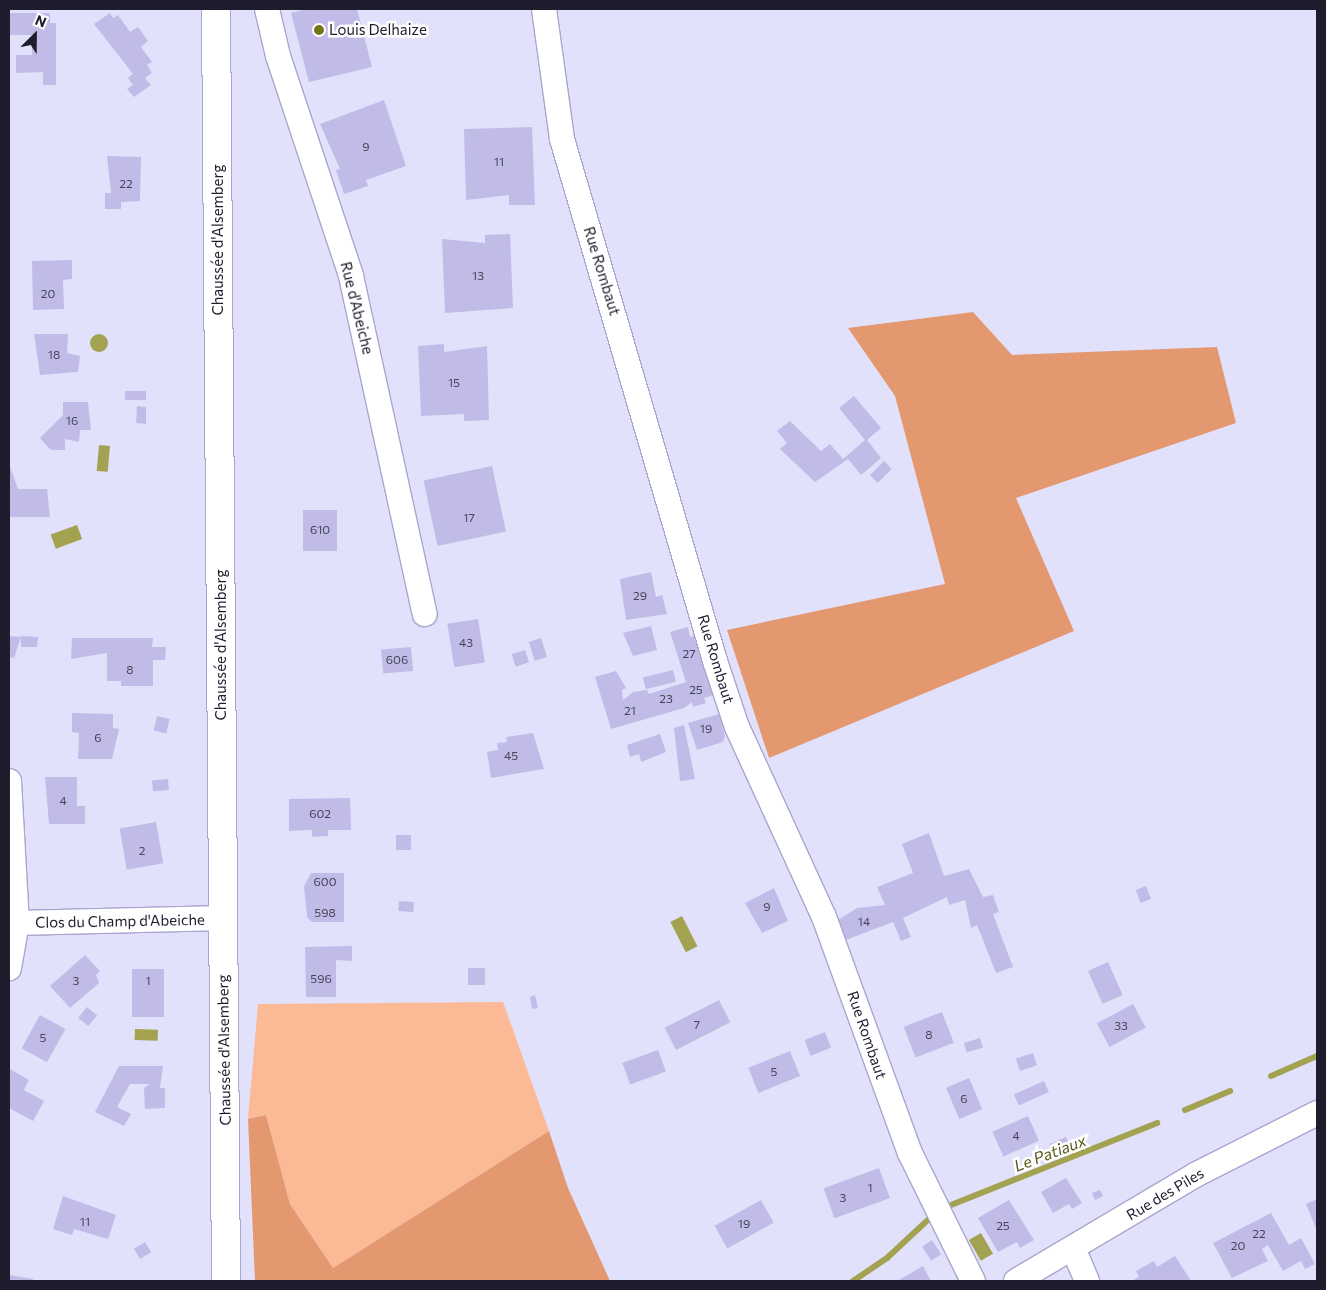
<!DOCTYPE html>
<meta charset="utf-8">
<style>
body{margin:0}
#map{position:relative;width:1326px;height:1290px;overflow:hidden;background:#e2e1fb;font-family:Commissioner,sans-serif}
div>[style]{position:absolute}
.green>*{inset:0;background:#fcb995}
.forest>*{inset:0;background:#e39870}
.water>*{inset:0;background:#a2a250;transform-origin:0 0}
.round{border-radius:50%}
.stream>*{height:6px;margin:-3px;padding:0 3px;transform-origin:3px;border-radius:3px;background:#a2a250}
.building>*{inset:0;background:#c0bce7;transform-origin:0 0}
.roads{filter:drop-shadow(1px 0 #a9a5cf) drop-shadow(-1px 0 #a9a5cf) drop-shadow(0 1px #a9a5cf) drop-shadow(0 -1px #a9a5cf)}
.minor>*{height:24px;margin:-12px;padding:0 12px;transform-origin:12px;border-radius:12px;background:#fff}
.secondary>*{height:28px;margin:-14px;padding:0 14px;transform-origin:14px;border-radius:14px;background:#fff}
.dots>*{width:14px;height:14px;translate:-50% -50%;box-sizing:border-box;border:2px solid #fff;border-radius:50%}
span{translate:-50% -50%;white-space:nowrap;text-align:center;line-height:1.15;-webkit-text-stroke:5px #fff;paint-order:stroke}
.number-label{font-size:12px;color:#47455c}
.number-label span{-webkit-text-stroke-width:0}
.poi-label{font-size:15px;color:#1f1d2d}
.left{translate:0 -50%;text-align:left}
.street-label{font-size:15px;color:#1f1d2d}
.water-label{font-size:16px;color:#5b5a1d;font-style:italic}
.frame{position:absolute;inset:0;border:10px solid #1f1d2d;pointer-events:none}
.north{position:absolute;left:10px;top:10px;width:50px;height:50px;-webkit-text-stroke:4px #fff;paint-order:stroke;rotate:23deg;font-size:14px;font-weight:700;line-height:20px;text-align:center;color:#1f1d2d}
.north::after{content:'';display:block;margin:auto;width:18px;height:22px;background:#1f1d2d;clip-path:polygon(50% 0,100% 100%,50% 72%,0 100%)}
</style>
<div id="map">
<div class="green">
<div style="clip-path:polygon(503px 1002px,549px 1131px,333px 1268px,290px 1204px,266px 1115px,248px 1119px,258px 1004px)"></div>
</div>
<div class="forest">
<div style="clip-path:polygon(973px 312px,1012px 355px,1217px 347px,1236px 423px,1016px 498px,1074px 631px,769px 758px,727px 630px,945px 584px,895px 396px,848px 328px)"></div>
<div style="clip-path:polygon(266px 1115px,290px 1204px,333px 1268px,549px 1131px,568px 1188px,610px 1281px,255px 1281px,248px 1119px)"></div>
</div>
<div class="water">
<div class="round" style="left:90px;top:334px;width:18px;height:18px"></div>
<div style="left:99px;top:445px;width:11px;height:26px;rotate:5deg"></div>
<div style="left:77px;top:525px;width:15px;height:28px;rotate:70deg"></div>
<div style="left:682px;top:916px;width:34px;height:13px;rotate:63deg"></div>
<div style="left:135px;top:1029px;width:23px;height:11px;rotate:2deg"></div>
<div style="left:981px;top:1233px;width:24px;height:14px;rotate:60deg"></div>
</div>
<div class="stream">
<div style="left:1271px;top:1076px;width:50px;rotate:-23.5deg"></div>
<div style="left:1185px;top:1110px;width:49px;rotate:-22.9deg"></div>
<div style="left:951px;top:1205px;width:222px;rotate:-21.7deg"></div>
<div style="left:853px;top:1281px;width:41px;rotate:-34.1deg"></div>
<div style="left:887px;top:1258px;width:60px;rotate:-43deg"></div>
</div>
<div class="building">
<div style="clip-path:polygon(306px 9px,357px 9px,372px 67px,309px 82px,291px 13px)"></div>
<div style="clip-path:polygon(9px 13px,50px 13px,50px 23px,56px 23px,56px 85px,43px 85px,43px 72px,16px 73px,16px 55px,32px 55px,32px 35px,9px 35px)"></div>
<div style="clip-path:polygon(110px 13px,113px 18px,118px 15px,130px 32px,138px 27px,148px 41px,141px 47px,152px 62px,147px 65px,152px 73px,145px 78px,151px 85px,134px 97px,127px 89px,133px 85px,128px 78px,133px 74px,94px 24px)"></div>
<div style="clip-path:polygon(384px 100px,406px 166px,366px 180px,368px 186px,344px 194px,336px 170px,340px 169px,320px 124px)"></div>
<div style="clip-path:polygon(532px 127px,535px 205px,509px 205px,509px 195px,466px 200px,464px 129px)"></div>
<div style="clip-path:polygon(107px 156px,141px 157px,140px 201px,121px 202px,121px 209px,105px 209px,105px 193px,111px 193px)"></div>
<div style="clip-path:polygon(510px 234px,513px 308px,445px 313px,442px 239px,485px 243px,485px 235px)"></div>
<div style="clip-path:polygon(72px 260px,72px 279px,63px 280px,64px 309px,33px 310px,32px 261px)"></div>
<div style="clip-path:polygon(34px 334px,68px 334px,67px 353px,80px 356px,78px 372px,40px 375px)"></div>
<div style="clip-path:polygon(444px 344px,444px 352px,487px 346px,489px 420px,464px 421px,464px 414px,421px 416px,418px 346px)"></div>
<div style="left:146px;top:391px;width:9px;height:21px;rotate:90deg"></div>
<div style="clip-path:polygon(854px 396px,881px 428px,867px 440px,881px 458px,861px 475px,848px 459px,815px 482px,780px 449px,787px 443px,777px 431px,790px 421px,821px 451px,830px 444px,843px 459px,865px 440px,839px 408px)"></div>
<div style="clip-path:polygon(63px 402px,88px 402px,91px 430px,80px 430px,79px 442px,65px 439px,65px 450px,51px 450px,40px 438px,63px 415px)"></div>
<div style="clip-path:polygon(137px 406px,146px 407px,146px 424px,136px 423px)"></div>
<div style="left:884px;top:461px;width:11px;height:20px;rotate:45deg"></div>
<div style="clip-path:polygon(9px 464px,18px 489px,47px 489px,50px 517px,9px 517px)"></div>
<div style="left:492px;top:466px;width:67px;height:70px;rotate:78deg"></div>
<div style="left:303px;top:510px;width:34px;height:41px"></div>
<div style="clip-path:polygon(651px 572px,656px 597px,662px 595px,667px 614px,626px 620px,620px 579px)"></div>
<div style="left:478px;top:619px;width:44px;height:31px;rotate:81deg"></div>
<div style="clip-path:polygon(651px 626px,657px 650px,633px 656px,623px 633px)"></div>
<div style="clip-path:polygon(688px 627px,690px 637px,697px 635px,714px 695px,704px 698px,706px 703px,693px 707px,692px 702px,684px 708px,611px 729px,595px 677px,616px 671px,626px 688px,622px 690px,623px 700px,633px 692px,647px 690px,649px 694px,686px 682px,670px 632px)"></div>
<div style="clip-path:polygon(9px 636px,21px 637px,14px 658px,9px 657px)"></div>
<div style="clip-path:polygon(21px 636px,38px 637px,37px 647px,21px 647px)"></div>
<div style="clip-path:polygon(72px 638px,153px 638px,152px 647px,166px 647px,165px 660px,153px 660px,153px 686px,121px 686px,121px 681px,107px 681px,107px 653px,71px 659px)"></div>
<div style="left:541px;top:638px;width:20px;height:13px;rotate:72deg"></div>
<div style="left:411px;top:647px;width:24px;height:30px;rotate:85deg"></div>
<div style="left:525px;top:650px;width:13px;height:14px;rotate:72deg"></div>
<div style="left:673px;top:670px;width:12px;height:31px;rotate:76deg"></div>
<div style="clip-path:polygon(72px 713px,113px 714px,113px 728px,119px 729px,112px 759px,78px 759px,79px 733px,72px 732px)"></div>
<div style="clip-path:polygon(719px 714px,725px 736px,723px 742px,697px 750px,688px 723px)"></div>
<div style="left:157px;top:716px;width:13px;height:15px;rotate:13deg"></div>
<div style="clip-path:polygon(684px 725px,695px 779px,680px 781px,674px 728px)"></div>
<div style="clip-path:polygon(533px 733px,544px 769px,491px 778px,487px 752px,498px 750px,497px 743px,507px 742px,506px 737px)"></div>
<div style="clip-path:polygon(660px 734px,666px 752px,641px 762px,639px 754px,630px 757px,627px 745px)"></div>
<div style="clip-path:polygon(45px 777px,77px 777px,77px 806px,85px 806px,85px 824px,49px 824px)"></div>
<div style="left:168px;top:779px;width:11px;height:16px;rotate:85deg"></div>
<div style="clip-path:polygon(350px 798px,351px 830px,328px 830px,328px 836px,312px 837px,312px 830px,289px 831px,289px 799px)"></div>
<div style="left:156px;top:822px;width:42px;height:37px;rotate:80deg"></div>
<div style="clip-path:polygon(929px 833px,944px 876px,969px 869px,983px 897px,993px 895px,999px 912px,993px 914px,1013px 967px,996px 973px,977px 925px,971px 928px,965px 900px,949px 905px,947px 897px,903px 918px,911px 937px,901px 941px,893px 922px,843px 941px,835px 922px,857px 908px,885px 905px,877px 887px,913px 873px,902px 844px)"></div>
<div style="left:396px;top:835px;width:15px;height:15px"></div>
<div style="clip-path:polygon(311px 873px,344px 873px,344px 922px,312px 922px,307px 917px,304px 886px)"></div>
<div style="left:1146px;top:886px;width:14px;height:11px;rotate:69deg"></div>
<div style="clip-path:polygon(774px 888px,788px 921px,762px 933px,745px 903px)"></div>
<div style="left:399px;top:901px;width:15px;height:10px;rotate:4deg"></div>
<div style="clip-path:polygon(352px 946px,352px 961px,336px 960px,336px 997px,306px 997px,305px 947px)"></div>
<div style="clip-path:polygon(85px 955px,100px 971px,96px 975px,99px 983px,70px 1008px,50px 986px)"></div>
<div style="left:1108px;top:962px;width:36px;height:22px;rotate:66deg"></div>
<div style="left:485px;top:968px;width:17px;height:17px;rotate:90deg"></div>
<div style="left:132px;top:969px;width:32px;height:48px"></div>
<div style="clip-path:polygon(535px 995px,538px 1008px,532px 1009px,530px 997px)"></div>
<div style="left:719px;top:1000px;width:25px;height:61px;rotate:63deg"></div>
<div style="left:1133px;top:1004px;width:27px;height:41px;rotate:62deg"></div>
<div style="left:87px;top:1007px;width:13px;height:14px;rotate:39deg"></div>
<div style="left:942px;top:1012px;width:33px;height:41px;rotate:69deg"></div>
<div style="left:40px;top:1015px;width:29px;height:38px;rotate:29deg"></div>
<div style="left:825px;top:1032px;width:17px;height:22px;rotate:69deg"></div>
<div style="left:980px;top:1038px;width:10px;height:17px;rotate:73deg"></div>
<div style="left:658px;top:1050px;width:23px;height:38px;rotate:70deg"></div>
<div style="left:790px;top:1051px;width:27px;height:45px;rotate:68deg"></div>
<div style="left:1033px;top:1053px;width:13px;height:18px;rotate:72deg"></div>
<div style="clip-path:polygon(119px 1066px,163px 1066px,160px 1088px,165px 1088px,165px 1108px,145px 1109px,144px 1088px,150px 1084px,130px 1084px,117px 1107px,131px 1114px,124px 1126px,95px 1112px)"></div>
<div style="clip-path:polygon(10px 1069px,29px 1080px,24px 1090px,44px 1101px,33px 1121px,9px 1108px)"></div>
<div style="left:969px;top:1078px;width:34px;height:25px;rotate:67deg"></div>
<div style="left:1044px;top:1081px;width:12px;height:33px;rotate:66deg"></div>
<div style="left:1028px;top:1116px;width:27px;height:39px;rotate:66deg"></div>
<div style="left:1066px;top:1137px;width:13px;height:18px;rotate:67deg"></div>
<div style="left:879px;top:1168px;width:32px;height:59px;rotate:70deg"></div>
<div style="clip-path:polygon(1066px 1178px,1082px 1203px,1072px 1209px,1069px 1204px,1053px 1213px,1041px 1192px)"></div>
<div style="clip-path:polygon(1100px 1190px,1103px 1196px,1095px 1200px,1092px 1193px)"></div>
<div style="clip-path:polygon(63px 1196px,116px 1215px,108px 1239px,74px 1229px,72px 1235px,53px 1229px)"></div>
<div style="clip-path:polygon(1317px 1199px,1317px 1231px,1306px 1204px)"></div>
<div style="left:761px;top:1200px;width:26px;height:53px;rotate:61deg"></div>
<div style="clip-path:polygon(1009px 1200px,1034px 1240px,1020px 1248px,1017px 1242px,998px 1252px,978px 1218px)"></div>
<div style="clip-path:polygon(1271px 1213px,1289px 1245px,1301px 1238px,1315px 1264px,1305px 1269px,1301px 1261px,1283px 1271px,1268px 1245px,1262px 1249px,1268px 1261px,1232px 1278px,1213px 1243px)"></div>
<div style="left:932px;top:1240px;width:17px;height:12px;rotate:57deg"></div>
<div style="left:145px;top:1242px;width:12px;height:13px;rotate:59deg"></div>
<div style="clip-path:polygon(1175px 1256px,1191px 1281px,1132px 1281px,1139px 1277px,1136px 1271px,1154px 1261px,1157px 1267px)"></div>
<div style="clip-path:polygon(923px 1266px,931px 1281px,897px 1281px)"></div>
<div style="clip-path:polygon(9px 1275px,33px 1279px,33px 1281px,9px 1281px)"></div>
</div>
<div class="roads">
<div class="minor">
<div style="left:267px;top:9px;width:48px;rotate:76.8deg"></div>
<div style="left:278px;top:56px;width:232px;rotate:71.6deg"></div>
<div style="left:351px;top:276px;width:346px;rotate:77.7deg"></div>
<div style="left:544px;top:9px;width:131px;rotate:82.1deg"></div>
<div style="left:562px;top:139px;width:544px;rotate:73.66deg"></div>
<div style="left:715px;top:661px;width:70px;rotate:71.6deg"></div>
<div style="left:737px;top:727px;width:209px;rotate:65.4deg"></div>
<div style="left:824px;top:917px;width:251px;rotate:70deg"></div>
<div style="left:910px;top:1153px;width:143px;rotate:63.8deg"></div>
<div style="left:9px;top:781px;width:142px;rotate:86.8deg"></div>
<div style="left:17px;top:923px;width:46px;rotate:100.1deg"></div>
<div style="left:17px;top:923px;width:206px;rotate:-1.4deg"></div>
<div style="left:1073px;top:1248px;width:36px;rotate:67deg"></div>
<div style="left:1016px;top:1281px;width:210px;rotate:-30.6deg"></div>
<div style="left:1197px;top:1174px;width:135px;rotate:-26.9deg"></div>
</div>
<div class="secondary">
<div style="left:216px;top:9px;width:1272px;rotate:89.55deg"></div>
</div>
</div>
<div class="dots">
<div style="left:319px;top:30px;background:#757419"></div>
</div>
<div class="number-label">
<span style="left:366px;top:147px">9</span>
<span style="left:499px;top:162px">11</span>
<span style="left:126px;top:184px">22</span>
<span style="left:478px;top:276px">13</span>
<span style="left:48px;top:294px">20</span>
<span style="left:54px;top:355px">18</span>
<span style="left:454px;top:383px">15</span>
<span style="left:72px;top:421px">16</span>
<span style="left:469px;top:518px">17</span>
<span style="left:320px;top:530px">610</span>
<span style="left:640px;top:596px">29</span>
<span style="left:466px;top:643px">43</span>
<span style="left:689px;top:654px">27</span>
<span style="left:397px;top:660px">606</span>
<span style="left:130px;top:670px">8</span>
<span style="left:696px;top:690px">25</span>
<span style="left:666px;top:699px">23</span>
<span style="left:630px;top:711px">21</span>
<span style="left:706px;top:729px">19</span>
<span style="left:98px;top:738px">6</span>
<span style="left:511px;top:756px">45</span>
<span style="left:63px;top:801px">4</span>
<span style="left:320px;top:814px">602</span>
<span style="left:142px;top:851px">2</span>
<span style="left:325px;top:882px">600</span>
<span style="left:767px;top:907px">9</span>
<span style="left:325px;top:913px">598</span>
<span style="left:864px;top:922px">14</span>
<span style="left:321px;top:979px">596</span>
<span style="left:76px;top:981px">3</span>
<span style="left:148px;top:981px">1</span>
<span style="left:697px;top:1025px">7</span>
<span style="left:1121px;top:1026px">33</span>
<span style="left:929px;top:1035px">8</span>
<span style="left:43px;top:1038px">5</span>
<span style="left:774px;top:1072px">5</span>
<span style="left:964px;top:1099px">6</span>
<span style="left:1016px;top:1136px">4</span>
<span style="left:870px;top:1188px">1</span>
<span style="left:843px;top:1198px">3</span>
<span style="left:85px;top:1222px">11</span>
<span style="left:744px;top:1224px">19</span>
<span style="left:1003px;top:1226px">25</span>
<span style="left:1259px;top:1234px">22</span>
<span style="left:1238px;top:1246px">20</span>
</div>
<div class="poi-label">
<span class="left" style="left:329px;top:30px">Louis Delhaize</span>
</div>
<div class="street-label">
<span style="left:218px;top:240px;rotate:-90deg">Chaussée d'Alsemberg</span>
<span style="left:602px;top:271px;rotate:73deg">Rue Rombaut</span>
<span style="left:357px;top:308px;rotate:76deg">Rue d'Abeiche</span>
<span style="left:221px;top:645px;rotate:-90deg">Chaussée d'Alsemberg</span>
<span style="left:716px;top:659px;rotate:73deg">Rue Rombaut</span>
<span style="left:120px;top:921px;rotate:-1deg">Clos du Champ d'Abeiche</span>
<span style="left:867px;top:1035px;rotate:71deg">Rue Rombaut</span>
<span style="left:224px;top:1050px;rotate:-91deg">Chaussée d'Alsemberg</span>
<span style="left:1165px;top:1194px;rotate:-31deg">Rue des Piles</span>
</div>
<div class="water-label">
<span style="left:1050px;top:1153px;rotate:-21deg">Le Patiaux</span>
</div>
<div class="frame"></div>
<div class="north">N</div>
</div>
